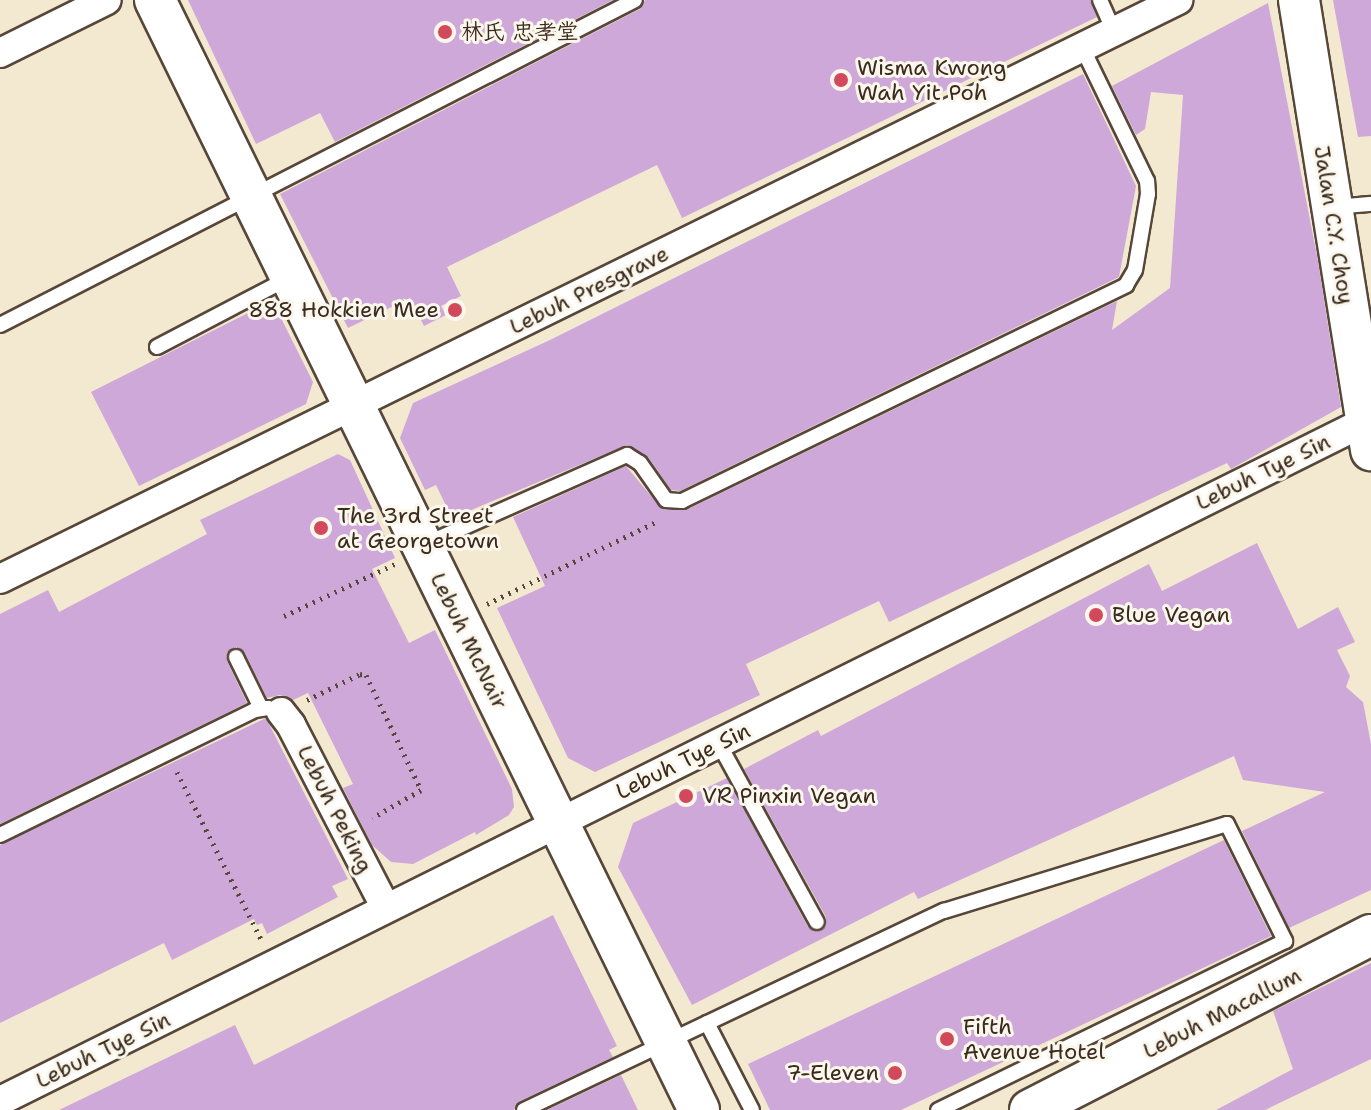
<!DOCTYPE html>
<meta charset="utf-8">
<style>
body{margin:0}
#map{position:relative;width:1371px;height:1110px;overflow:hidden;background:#f3e9d0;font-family:"Shantell Sans","LXGW WenKai TC",sans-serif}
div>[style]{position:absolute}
.building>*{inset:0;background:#cea8d9}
.path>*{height:5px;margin-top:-2.5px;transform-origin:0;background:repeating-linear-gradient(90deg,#574739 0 2px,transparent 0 8px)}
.roads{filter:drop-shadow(2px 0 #574739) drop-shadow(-2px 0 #574739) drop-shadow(0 2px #574739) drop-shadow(0 -2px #574739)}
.lane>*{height:14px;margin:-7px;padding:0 7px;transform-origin:7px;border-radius:7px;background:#fff}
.street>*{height:28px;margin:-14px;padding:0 14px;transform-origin:14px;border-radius:14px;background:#fff}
.secondary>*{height:40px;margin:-20px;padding:0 20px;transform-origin:20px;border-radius:20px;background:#fff}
.dots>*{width:22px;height:22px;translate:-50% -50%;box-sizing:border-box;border:4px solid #fbf7ec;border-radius:50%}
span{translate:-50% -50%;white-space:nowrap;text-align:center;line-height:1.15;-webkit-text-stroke:6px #fbf7ec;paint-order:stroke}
.poi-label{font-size:22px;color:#3b2a1e}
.left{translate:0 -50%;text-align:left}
.right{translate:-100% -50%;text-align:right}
.street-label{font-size:22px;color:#3b2a1e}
</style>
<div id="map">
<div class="building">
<div style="clip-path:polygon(188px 0,613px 0,335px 142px,320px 113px,256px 144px)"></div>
<div style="clip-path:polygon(645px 0,1090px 0,1097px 17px,682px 218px,657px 165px,447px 267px,461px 296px,441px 306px,446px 315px,424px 326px,410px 298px,348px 328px,280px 194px,640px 9px)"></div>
<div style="clip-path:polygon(1333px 0,1371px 0,1371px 136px,1358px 137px)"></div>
<div style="clip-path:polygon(1268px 3px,1318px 261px,1341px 407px,1231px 469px,1227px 463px,889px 622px,879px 601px,746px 664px,760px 695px,595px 772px,568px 758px,497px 608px,545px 586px,513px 517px,626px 466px,661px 508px,686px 510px,1117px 301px,1112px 330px,1170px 288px,1183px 95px,1151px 92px,1145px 129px,1136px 135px,1112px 86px)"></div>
<div style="clip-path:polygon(1083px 74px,1136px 186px,1119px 277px,680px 491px,671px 490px,648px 457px,627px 445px,452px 518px,436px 485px,425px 490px,400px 438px,413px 403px,550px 340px)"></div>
<div style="clip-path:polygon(264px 305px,272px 320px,280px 316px,313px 382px,306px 404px,139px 486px,91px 392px)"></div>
<div style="clip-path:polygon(338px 454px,350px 460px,395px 558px,372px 569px,409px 643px,435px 630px,512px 789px,514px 807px,509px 815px,476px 835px,475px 832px,413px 864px,391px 862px,372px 845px,343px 788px,353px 784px,308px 693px,293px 700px,280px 695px,267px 698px,245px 653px,236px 647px,227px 652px,227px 661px,247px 703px,0 824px,0 614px,48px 590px,59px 612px,207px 534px,200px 520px)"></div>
<div style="clip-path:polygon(1257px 543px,1298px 629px,1338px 607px,1355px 642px,1337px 650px,1350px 676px,1346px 687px,1363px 702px,1371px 744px,1371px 890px,1289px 928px,1242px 831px,1325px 792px,1243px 780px,1234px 756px,918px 899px,914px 892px,692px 1005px,618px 867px,633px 823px,727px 778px,808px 927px,821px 931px,826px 926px,826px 917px,744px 769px,818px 730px,821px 736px,1149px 564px,1162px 591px)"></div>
<div style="clip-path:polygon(266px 718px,348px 879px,332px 886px,338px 897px,267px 934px,262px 923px,257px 925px,254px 919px,172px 960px,164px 943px,0 1023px,0 845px)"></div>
<div style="clip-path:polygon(1224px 840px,1271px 936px,901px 1110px,770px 1110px,748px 1064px)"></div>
<div style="clip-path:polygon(553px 915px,617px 1046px,609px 1050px,613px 1057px,520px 1101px,514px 1110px,59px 1110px,235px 1025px,254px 1065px)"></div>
<div style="clip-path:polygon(1371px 963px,1371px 1059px,1265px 1110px,1216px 1110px,1293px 1069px,1273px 1011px)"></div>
<div style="clip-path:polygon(621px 1075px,638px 1110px,547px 1110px)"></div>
</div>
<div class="path">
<div style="left:487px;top:604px;width:190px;rotate:-25.9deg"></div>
<div style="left:284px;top:616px;width:123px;rotate:-25.1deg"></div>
<div style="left:307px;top:700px;width:59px;rotate:-26.1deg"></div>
<div style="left:360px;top:674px;width:6px;rotate:9deg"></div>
<div style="left:366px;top:675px;width:127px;rotate:64.4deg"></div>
<div style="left:421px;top:790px;width:56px;rotate:150.3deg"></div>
<div style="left:177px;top:772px;width:187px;rotate:63.3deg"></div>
</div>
<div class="roads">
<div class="lane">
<div style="left:1100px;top:0;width:34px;rotate:66deg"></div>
<div style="left:1334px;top:207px;width:37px;rotate:-5deg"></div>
<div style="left:0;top:325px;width:713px;rotate:-27.1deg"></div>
<div style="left:157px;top:347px;width:147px;rotate:-27.6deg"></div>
<div style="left:426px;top:544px;width:220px;rotate:-23.9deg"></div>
<div style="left:627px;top:455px;width:15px;rotate:32deg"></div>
<div style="left:640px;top:463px;width:45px;rotate:54.9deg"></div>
<div style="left:666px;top:500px;width:16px;rotate:4deg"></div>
<div style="left:682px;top:501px;width:494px;rotate:-25.9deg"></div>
<div style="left:1126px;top:285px;width:17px;rotate:-59deg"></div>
<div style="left:1135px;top:270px;width:77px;rotate:-80.3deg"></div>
<div style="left:1148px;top:194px;width:13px;rotate:-94deg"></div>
<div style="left:1147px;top:181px;width:149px;rotate:-115.9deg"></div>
<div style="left:236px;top:657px;width:57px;rotate:63.9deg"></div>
<div style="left:719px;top:744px;width:203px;rotate:61.2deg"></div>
<div style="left:0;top:835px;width:284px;rotate:-26.1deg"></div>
<div style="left:255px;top:710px;width:13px;rotate:-9deg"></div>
<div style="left:268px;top:708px;width:14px;rotate:17deg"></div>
<div style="left:707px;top:1023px;width:98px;rotate:62.7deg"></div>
<div style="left:524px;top:1110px;width:465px;rotate:-25.4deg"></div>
<div style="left:944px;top:911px;width:296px;rotate:-17.1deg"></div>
<div style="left:1227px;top:824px;width:131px;rotate:63.6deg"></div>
<div style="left:1285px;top:941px;width:386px;rotate:154deg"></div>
</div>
<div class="street">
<div style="left:0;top:53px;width:119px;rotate:-26.4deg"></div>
<div style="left:0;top:579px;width:1313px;rotate:-26.17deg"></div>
<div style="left:281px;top:712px;width:16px;rotate:52deg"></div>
<div style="left:291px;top:725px;width:206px;rotate:62.6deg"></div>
<div style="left:0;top:1101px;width:1526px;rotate:-26.46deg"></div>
</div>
<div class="secondary">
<div style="left:155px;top:0;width:1236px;rotate:63.89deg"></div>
<div style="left:1299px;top:0;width:456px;rotate:80.9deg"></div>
<div style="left:1030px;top:1110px;width:383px;rotate:-27.2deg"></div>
</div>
</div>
<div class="dots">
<div style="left:445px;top:32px;background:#d1495b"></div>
<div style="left:841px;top:80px;background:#d1495b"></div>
<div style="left:455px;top:310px;background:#d1495b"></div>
<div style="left:321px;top:528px;background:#d1495b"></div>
<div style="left:1096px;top:615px;background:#d1495b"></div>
<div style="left:686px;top:796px;background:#d1495b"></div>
<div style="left:947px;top:1039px;background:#d1495b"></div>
<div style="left:895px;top:1073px;background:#d1495b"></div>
</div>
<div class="poi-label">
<span class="left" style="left:461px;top:32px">林氏 忠孝堂</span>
<span class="left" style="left:857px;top:80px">Wisma Kwong<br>Wah Yit Poh</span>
<span class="right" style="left:439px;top:310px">888 Hokkien Mee</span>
<span class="left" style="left:337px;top:528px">The 3rd Street<br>at Georgetown</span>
<span class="left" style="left:1112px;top:615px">Blue Vegan</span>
<span class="left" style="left:702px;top:796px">VR Pinxin Vegan</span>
<span class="left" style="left:963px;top:1039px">Fifth<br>Avenue Hotel</span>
<span class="right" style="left:879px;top:1073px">7-Eleven</span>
</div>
<div class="street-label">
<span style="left:1334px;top:225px;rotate:81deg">Jalan C.Y. Choy</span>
<span style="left:589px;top:290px;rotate:-26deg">Lebuh Presgrave</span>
<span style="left:1263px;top:472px;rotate:-26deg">Lebuh Tye Sin</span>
<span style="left:469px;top:641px;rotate:64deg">Lebuh McNair</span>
<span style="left:683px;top:761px;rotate:-26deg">Lebuh Tye Sin</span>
<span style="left:335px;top:809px;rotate:63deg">Lebuh Peking</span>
<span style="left:1222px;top:1013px;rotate:-27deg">Lebuh Macallum</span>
<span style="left:103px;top:1050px;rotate:-26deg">Lebuh Tye Sin</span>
</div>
</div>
